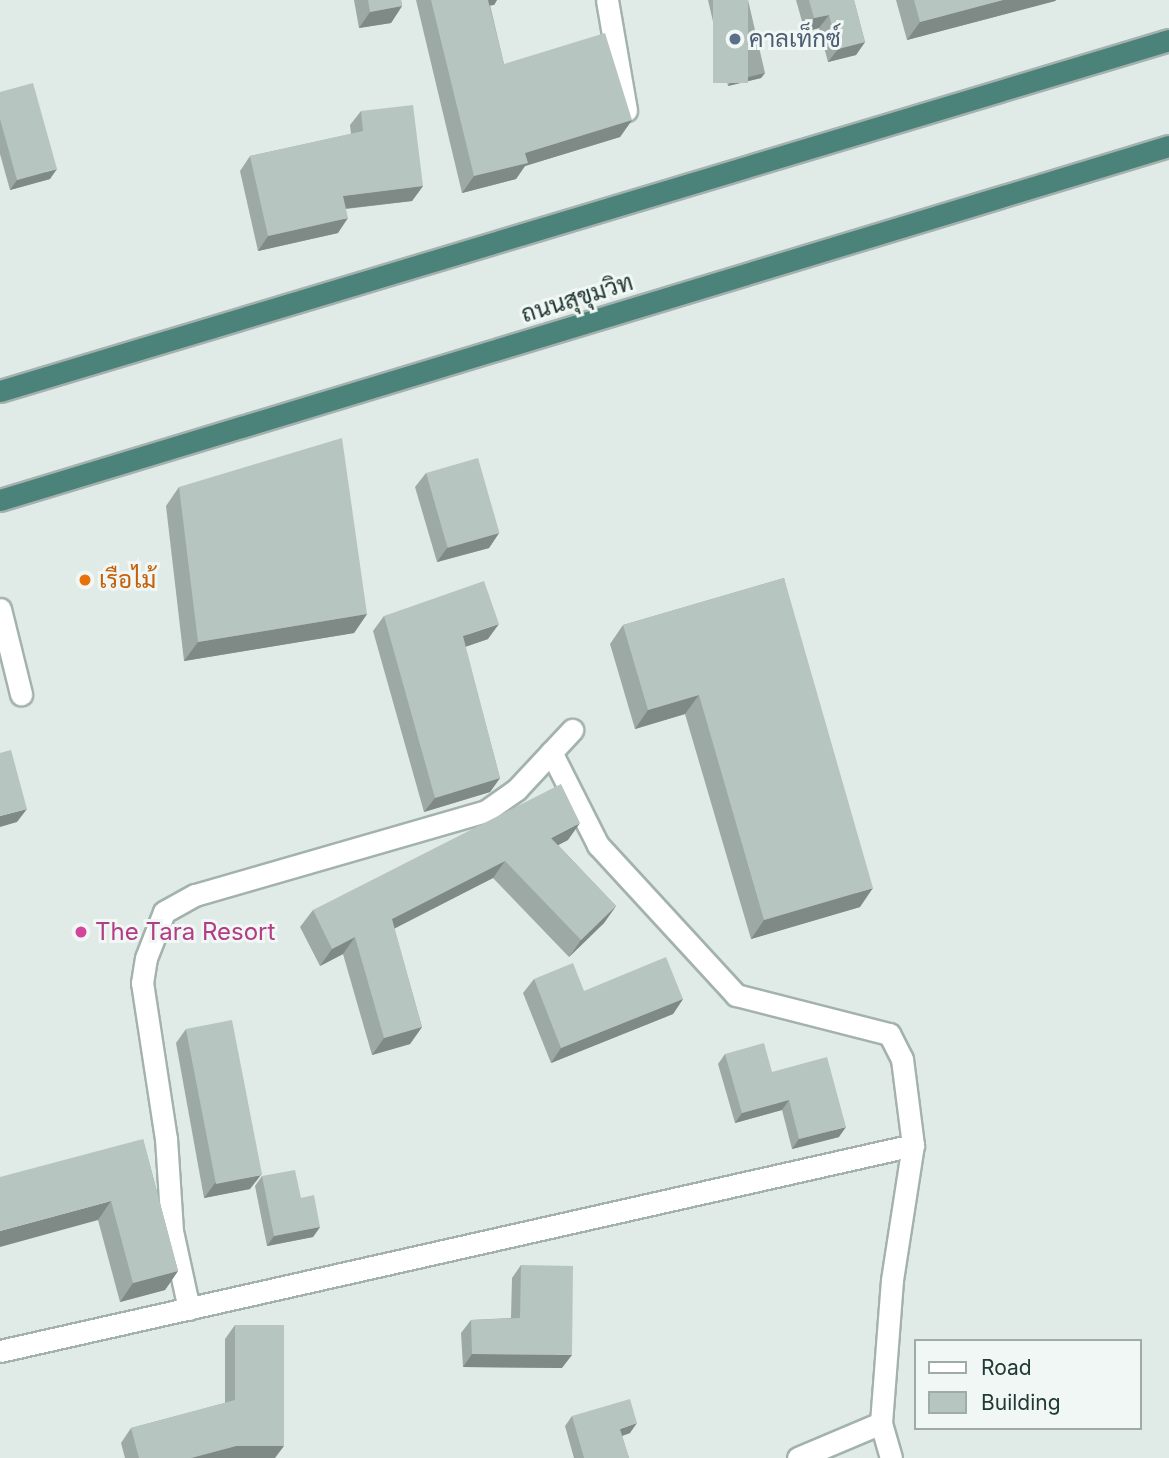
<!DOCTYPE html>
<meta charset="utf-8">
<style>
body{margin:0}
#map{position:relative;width:1169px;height:1458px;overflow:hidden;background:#e0eae7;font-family:Inter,Sarabun,sans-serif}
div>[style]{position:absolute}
.roads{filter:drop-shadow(2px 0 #a3b2ae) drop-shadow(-2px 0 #a3b2ae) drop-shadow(0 2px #a3b2ae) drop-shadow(0 -2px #a3b2ae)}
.minor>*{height:21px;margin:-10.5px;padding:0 10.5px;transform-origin:10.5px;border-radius:10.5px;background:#fff}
.trunk>*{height:21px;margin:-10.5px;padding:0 10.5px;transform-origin:10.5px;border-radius:10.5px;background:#4b8279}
.wall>*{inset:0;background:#9da9a5}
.shaded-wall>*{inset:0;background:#7f8a86}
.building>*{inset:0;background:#b6c5c0;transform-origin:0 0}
.dots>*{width:19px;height:19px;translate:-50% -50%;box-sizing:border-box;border:4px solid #f1f7f4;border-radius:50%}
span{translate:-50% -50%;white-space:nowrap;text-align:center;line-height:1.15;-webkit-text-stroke:6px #f1f7f4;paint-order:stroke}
.service-label{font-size:24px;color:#4e5e75}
.left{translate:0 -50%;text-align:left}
.street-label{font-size:24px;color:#223a35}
.food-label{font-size:24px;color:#c56008}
.hotel-label{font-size:24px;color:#b23c85}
.legend{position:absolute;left:914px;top:1339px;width:228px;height:91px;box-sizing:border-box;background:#f1f7f4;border:2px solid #9eaba8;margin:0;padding:9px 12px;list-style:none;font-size:21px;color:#223a35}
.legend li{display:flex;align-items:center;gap:14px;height:35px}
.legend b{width:35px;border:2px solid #9eaba8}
</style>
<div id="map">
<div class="roads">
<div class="minor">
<div style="left:607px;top:0;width:112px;rotate:80.2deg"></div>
<div style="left:0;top:609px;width:88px;rotate:76.1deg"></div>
<div style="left:189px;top:1309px;width:80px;rotate:-102.3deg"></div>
<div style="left:172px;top:1231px;width:92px;rotate:-93.7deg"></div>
<div style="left:166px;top:1139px;width:158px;rotate:-98.7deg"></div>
<div style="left:142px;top:983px;width:25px;rotate:-81deg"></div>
<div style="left:146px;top:958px;width:49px;rotate:-68.6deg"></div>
<div style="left:164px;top:912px;width:35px;rotate:-29deg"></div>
<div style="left:195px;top:895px;width:303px;rotate:-16.1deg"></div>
<div style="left:486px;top:811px;width:38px;rotate:-35deg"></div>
<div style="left:517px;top:789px;width:81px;rotate:-47deg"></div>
<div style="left:0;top:1351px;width:936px;rotate:-12.71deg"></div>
<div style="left:913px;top:1145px;width:87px;rotate:-97.3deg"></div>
<div style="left:902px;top:1059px;width:28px;rotate:-117deg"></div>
<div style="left:889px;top:1034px;width:158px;rotate:-165.7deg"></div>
<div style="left:736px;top:995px;width:204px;rotate:-132.6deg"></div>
<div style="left:598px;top:845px;width:104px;rotate:-116.8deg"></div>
<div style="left:798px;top:1458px;width:90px;rotate:-22.9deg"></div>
<div style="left:891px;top:1458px;width:36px;rotate:-106deg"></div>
<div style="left:881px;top:1423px;width:143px;rotate:-85.6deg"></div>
<div style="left:892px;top:1280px;width:137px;rotate:-81.2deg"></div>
</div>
<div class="trunk">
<div style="left:0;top:391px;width:1221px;rotate:-16.71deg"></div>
<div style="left:0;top:500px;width:1221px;rotate:-16.85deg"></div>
</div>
</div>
<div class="wall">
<div style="clip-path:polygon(354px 0,401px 0,402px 6px,391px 23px,359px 28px)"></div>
<div style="clip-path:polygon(416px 0,497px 0,494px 5px,490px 5px,504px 64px,632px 120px,620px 137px,525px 166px,516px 179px,462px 193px)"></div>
<div style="clip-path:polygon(708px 0,748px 0,765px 73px,761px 78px,728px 86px)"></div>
<div style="clip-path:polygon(796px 0,854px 0,865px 42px,856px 55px,828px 62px,819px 28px,805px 32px)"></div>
<div style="clip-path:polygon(896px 0,1056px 0,1055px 1px,907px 40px)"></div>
<div style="clip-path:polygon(0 92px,50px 179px,10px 190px,0 154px)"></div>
<div style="clip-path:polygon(361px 111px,423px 186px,412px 201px,346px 209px,338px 233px,258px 251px,240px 171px,250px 156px,351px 134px,350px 125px)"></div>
<div style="clip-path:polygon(426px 473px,499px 533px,489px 548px,437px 562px,415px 487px)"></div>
<div style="clip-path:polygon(179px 487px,367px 614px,354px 633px,184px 661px,166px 506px)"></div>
<div style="clip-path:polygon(784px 578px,860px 907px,751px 939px,685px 714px,635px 729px,610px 644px,623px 625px)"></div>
<div style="clip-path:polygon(384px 616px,488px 639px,465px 647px,500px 778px,490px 792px,424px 812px,373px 631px)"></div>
<div style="clip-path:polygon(568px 840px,558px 845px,616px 906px,604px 923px,569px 957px,493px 878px,394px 928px,422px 1027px,410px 1044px,372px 1055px,343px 954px,320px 966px,300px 927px,313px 910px)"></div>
<div style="clip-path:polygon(534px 979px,584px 991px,683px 999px,673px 1014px,551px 1063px,523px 993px)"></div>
<div style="clip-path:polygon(186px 1029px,250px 1189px,204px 1198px,176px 1043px)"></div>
<div style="clip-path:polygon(725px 1054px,772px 1072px,839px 1137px,792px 1149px,782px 1110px,735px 1123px,718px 1064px)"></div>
<div style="clip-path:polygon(143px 1139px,178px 1271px,165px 1290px,120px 1302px,98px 1220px)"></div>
<div style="clip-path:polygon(262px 1176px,320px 1227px,313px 1237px,267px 1246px,255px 1186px)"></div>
<div style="clip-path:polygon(521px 1265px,562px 1368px,463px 1367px,461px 1333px,471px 1320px,511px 1318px,512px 1278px)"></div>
<div style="clip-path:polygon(235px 1325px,275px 1458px,125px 1458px,121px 1443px,131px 1428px,225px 1403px,225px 1339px)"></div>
<div style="clip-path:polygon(572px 1416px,630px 1433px,622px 1436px,629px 1458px,574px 1458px,565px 1426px)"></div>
</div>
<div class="shaded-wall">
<div style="clip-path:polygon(480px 0,497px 0,494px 5px,475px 8px)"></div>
<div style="clip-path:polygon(1003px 0,1056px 0,1055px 1px,907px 40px,920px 22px)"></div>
<div style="clip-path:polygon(402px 6px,391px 23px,359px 28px,370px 12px)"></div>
<div style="clip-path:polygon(829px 15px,819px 28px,805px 32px,814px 18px)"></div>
<div style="clip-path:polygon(865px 42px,856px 55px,828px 62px,838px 49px)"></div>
<div style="clip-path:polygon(765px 73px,761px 78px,728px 86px,732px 81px)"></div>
<div style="clip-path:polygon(632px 120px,620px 137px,525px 166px,516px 179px,462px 193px,474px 176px,525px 153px)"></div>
<div style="clip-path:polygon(57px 169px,50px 179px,10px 190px,17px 180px)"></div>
<div style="clip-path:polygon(423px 186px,412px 201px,333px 210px,343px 196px)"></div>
<div style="clip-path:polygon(348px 218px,338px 233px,258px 251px,268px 236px)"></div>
<div style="clip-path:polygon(499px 533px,489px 548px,437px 562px,447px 548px)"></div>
<div style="clip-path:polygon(367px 614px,354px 633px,184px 661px,198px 642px)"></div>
<div style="clip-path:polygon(499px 624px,488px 639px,453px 651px,463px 636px)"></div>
<div style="clip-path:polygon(699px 695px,685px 714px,635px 729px,648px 710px)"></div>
<div style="clip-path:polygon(500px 778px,490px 792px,424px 812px,435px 798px)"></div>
<div style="clip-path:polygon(27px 809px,17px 822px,0 827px,0 816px)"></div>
<div style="clip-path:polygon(580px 823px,568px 840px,539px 855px,551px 838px)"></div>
<div style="clip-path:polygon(505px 861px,493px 878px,380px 936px,392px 919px)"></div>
<div style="clip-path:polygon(873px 888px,860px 907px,751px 939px,764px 920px)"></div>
<div style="clip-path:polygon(616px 906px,604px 923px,569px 957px,581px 940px)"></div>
<div style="clip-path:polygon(355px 937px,343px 954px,320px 966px,332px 949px)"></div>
<div style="clip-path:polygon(683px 999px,673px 1014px,551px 1063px,561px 1048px)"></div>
<div style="clip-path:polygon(422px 1027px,410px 1044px,372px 1055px,384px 1038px)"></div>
<div style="clip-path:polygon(789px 1100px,782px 1110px,735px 1123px,742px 1113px)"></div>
<div style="clip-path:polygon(846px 1127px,839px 1137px,792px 1149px,799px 1139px)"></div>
<div style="clip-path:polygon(261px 1175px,250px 1189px,204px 1198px,215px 1183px)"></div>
<div style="clip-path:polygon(111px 1201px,98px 1220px,0 1247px,0 1231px)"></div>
<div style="clip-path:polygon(320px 1227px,313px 1237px,267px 1246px,274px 1236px)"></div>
<div style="clip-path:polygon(178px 1271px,165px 1290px,120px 1302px,133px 1283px)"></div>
<div style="clip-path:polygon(472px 1354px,572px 1355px,562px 1368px,463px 1367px)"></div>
<div style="clip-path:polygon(637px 1423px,630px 1433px,613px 1439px,620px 1429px)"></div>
<div style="clip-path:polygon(236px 1446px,284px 1446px,275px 1458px,191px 1458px)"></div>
</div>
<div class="building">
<div style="clip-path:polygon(368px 0,401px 0,402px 6px,370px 12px)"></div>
<div style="clip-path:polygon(431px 0,488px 0,504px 64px,605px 33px,632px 120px,525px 153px,528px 163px,474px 176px)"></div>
<div style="left:713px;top:0;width:35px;height:83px"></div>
<div style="clip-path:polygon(809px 0,854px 0,865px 42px,838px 49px,829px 15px,814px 18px)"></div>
<div style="clip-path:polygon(914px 0,1003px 0,920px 22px)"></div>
<div style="clip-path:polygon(33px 83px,57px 169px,17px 180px,0 119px,0 92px)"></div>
<div style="clip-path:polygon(413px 105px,423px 186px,343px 196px,348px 218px,268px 236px,250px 156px,363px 131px,361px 111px)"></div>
<div style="clip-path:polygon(342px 438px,367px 614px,198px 642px,179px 487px)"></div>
<div style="left:478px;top:458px;width:78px;height:54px;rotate:74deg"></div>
<div style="clip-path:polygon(784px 578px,873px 888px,764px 920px,699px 695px,648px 710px,623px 625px)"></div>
<div style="clip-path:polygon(484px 581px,499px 624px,463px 636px,500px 778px,435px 798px,384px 616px)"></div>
<div style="clip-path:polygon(11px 750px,27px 809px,0 816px,0 753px)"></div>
<div style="clip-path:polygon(561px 784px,580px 823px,551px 838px,616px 906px,581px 940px,505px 861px,392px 919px,422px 1027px,384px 1038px,355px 937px,332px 949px,313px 910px)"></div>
<div style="clip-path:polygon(666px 957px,683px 999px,561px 1048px,534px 979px,573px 963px,584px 991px)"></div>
<div style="left:232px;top:1020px;width:158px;height:47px;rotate:79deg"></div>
<div style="clip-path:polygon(764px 1043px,772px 1072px,827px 1057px,846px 1127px,799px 1139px,789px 1100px,742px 1113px,725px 1054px)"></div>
<div style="clip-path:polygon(143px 1139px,178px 1271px,133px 1283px,111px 1201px,0 1231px,0 1177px)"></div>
<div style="clip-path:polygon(295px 1170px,301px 1198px,314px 1195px,320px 1227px,274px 1236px,262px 1176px)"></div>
<div style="clip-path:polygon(521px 1265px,573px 1266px,572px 1355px,472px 1354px,471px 1320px,520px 1318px)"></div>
<div style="clip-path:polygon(235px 1325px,284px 1325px,284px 1446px,236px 1446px,191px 1458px,139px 1458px,131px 1428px,235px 1400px)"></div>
<div style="clip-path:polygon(630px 1399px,637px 1423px,620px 1429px,629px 1458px,584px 1458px,572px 1416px)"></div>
</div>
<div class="dots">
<div style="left:735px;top:39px;background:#5c6f8a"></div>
<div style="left:85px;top:580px;background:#e8710a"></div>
<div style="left:81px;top:932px;background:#d1479c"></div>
</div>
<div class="service-label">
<span class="left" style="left:749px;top:39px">คาลเท็กซ์</span>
</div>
<div class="street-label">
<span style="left:577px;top:298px;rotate:-17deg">ถนนสุขุมวิท</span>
</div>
<div class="food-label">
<span class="left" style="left:99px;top:580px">เรือไม้</span>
</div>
<div class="hotel-label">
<span class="left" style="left:95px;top:932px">The Tara Resort</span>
</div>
<ul class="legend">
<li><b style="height:9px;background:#fff"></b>Road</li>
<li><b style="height:19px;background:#b6c5c0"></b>Building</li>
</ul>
</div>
